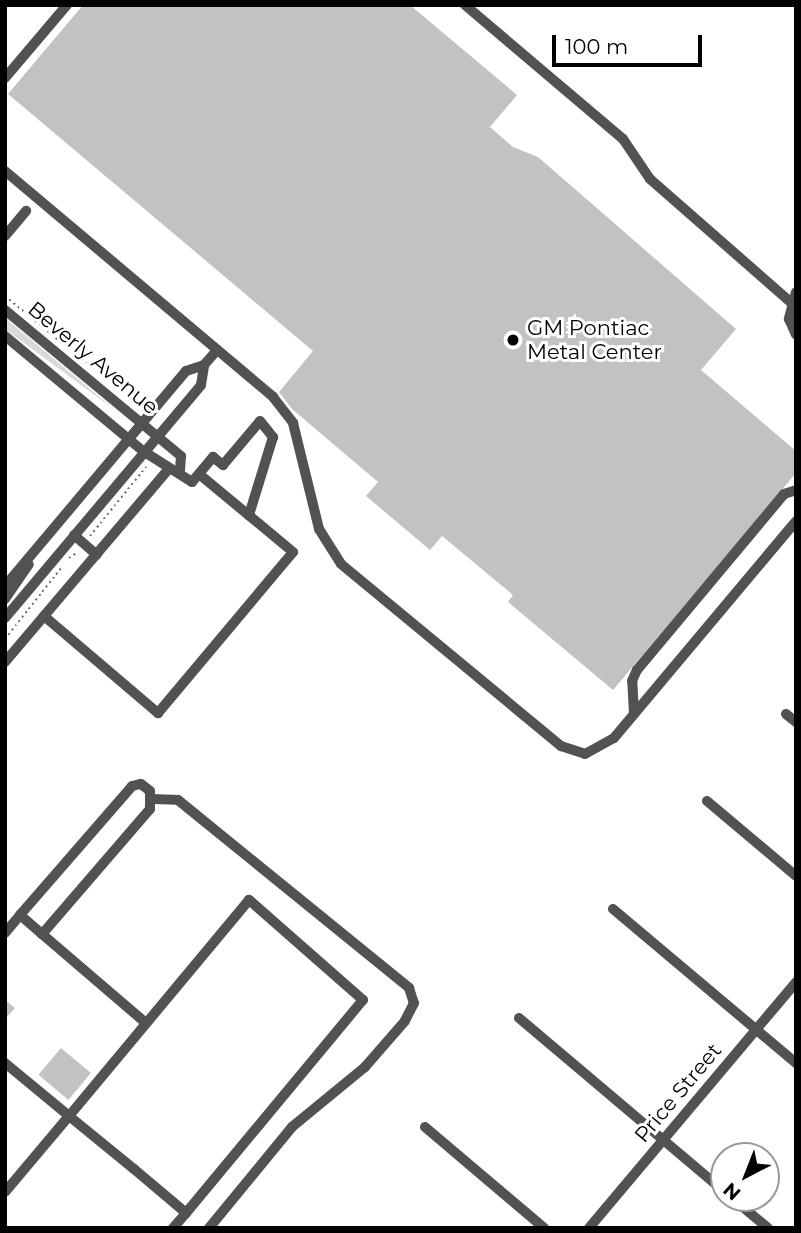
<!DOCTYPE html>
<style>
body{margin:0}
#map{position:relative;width:801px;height:1233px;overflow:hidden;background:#fff;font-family:Montserrat,sans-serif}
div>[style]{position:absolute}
.green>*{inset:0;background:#d9d9d9}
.building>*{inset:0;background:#c2c2c2;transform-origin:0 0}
.path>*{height:2px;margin-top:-1px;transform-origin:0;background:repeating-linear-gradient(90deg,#747474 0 2px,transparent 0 5.5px)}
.minor>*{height:10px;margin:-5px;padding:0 5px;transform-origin:5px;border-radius:5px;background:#525252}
.dots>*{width:19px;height:19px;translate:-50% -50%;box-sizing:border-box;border:4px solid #fff;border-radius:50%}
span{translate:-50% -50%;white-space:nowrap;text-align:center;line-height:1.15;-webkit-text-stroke:6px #fff;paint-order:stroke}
.poi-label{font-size:21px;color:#000}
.left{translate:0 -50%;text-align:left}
.street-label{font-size:21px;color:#000}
.frame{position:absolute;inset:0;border:7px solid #000;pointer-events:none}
.north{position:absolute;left:710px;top:1142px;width:70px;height:70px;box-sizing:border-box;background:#fff;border:2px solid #999;border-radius:50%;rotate:222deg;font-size:19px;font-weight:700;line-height:28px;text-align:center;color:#000}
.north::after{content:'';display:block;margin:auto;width:24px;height:32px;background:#000;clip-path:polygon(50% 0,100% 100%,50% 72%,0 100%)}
.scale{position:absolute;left:552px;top:35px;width:150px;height:32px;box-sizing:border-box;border:4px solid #000;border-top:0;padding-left:9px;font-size:21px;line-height:24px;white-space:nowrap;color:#000;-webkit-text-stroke:5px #fff;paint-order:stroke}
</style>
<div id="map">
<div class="green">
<div style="clip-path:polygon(5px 318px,114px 409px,115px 410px,5px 329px)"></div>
</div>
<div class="building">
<div style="clip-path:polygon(83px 5px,410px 5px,517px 95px,490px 127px,513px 147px,538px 157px,736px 329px,701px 370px,796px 451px,796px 473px,613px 690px,508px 602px,513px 595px,442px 536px,430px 550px,366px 496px,378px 482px,292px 409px,279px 392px,313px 351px,8px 94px)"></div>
<div style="clip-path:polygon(5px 1000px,15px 1008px,5px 1019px)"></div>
<div style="left:61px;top:1048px;width:39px;height:35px;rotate:40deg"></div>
</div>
<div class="path">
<div style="left:5px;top:296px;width:107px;rotate:39.7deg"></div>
<div style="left:90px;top:536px;width:89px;rotate:-50.9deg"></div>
<div style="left:69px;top:558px;width:11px;rotate:-34deg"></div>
<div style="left:5px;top:639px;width:90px;rotate:-51.7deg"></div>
</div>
<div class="minor">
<div style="left:465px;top:5px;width:207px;rotate:40.3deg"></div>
<div style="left:623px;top:139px;width:48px;rotate:56deg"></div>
<div style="left:650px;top:179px;width:190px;rotate:41.2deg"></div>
<div style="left:5px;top:78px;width:96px;rotate:-49.7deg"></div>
<div style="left:5px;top:171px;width:351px;rotate:40.1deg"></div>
<div style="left:273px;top:397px;width:33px;rotate:52deg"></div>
<div style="left:293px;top:423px;width:109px;rotate:76.2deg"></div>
<div style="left:319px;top:529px;width:41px;rotate:57.8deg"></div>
<div style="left:341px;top:564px;width:286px;rotate:39.6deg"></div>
<div style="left:561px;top:746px;width:25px;rotate:18deg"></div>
<div style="left:585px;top:754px;width:33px;rotate:-29deg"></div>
<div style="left:614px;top:738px;width:283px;rotate:-50deg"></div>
<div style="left:5px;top:236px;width:33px;rotate:-50deg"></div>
<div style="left:796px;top:292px;width:28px;rotate:105deg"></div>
<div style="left:789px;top:319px;width:17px;rotate:66deg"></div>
<div style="left:5px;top:310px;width:229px;rotate:39.7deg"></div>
<div style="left:181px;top:456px;width:15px;rotate:94deg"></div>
<div style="left:5px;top:336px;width:180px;rotate:39.8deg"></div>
<div style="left:143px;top:451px;width:58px;rotate:32.3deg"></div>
<div style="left:192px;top:482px;width:33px;rotate:-50deg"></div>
<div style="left:213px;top:457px;width:13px;rotate:39deg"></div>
<div style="left:223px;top:465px;width:57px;rotate:-49.9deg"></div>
<div style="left:260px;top:421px;width:21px;rotate:51deg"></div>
<div style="left:273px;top:437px;width:82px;rotate:107.1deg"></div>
<div style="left:74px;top:535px;width:30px;rotate:41deg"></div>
<div style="left:5px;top:586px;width:281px;rotate:-49.9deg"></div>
<div style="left:186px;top:371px;width:19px;rotate:-18deg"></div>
<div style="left:204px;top:365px;width:20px;rotate:-49deg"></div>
<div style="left:5px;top:599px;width:42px;rotate:-55.6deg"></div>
<div style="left:44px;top:616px;width:150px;rotate:40.4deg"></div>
<div style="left:158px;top:713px;width:210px;rotate:-50deg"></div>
<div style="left:293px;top:552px;width:122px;rotate:-140.3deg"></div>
<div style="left:5px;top:618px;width:304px;rotate:-49.9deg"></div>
<div style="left:201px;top:385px;width:20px;rotate:-81deg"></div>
<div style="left:5px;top:662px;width:252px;rotate:-49.7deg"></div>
<div style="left:634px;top:714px;width:33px;rotate:-93deg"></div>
<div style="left:632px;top:681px;width:12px;rotate:-66deg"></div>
<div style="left:637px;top:670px;width:229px;rotate:-50.1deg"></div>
<div style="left:784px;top:494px;width:13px;rotate:-18deg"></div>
<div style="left:786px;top:714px;width:13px;rotate:39deg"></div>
<div style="left:153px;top:799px;width:25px;rotate:2deg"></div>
<div style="left:178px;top:800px;width:298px;rotate:39.1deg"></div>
<div style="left:409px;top:988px;width:16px;rotate:72deg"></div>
<div style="left:414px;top:1003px;width:20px;rotate:117deg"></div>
<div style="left:405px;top:1021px;width:61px;rotate:131deg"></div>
<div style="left:365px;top:1067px;width:94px;rotate:140.6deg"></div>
<div style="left:292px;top:1127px;width:131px;rotate:129.4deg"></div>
<div style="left:707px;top:801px;width:116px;rotate:40.1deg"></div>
<div style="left:613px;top:909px;width:239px;rotate:40.1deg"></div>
<div style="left:5px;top:933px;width:23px;rotate:-50deg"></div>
<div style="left:20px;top:915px;width:171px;rotate:-49deg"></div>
<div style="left:132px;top:786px;width:9px;rotate:-13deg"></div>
<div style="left:141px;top:784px;width:11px;rotate:38deg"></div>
<div style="left:150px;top:791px;width:18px;rotate:90deg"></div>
<div style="left:150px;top:809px;width:165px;rotate:130.8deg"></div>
<div style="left:42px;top:934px;width:29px;rotate:-139deg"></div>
<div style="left:42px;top:934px;width:137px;rotate:40.6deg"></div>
<div style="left:519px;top:1018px;width:268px;rotate:40.2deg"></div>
<div style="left:5px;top:1063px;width:83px;rotate:39.6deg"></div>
<div style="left:69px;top:1116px;width:84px;rotate:39.2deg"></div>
<div style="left:134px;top:1169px;width:68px;rotate:40.2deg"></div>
<div style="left:186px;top:1213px;width:277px;rotate:-50.3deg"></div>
<div style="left:363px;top:1000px;width:152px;rotate:-138.7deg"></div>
<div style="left:249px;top:900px;width:281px;rotate:129.8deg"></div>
<div style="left:69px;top:1116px;width:99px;rotate:130.1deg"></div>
<div style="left:425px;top:1127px;width:156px;rotate:40.3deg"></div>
<div style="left:732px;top:1198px;width:47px;rotate:39.8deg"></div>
<div style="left:173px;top:1228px;width:20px;rotate:-49deg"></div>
<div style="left:589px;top:1228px;width:322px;rotate:-49.9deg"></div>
</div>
<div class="dots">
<div style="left:513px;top:340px;background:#000"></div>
</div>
<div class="poi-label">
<span class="left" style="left:527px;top:340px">GM Pontiac<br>Metal Center</span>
</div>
<div class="street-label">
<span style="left:93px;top:358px;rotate:40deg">Beverly Avenue</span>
<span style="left:678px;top:1093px;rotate:-50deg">Price Street</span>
</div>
<div class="frame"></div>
<div class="north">N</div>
<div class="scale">100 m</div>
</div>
